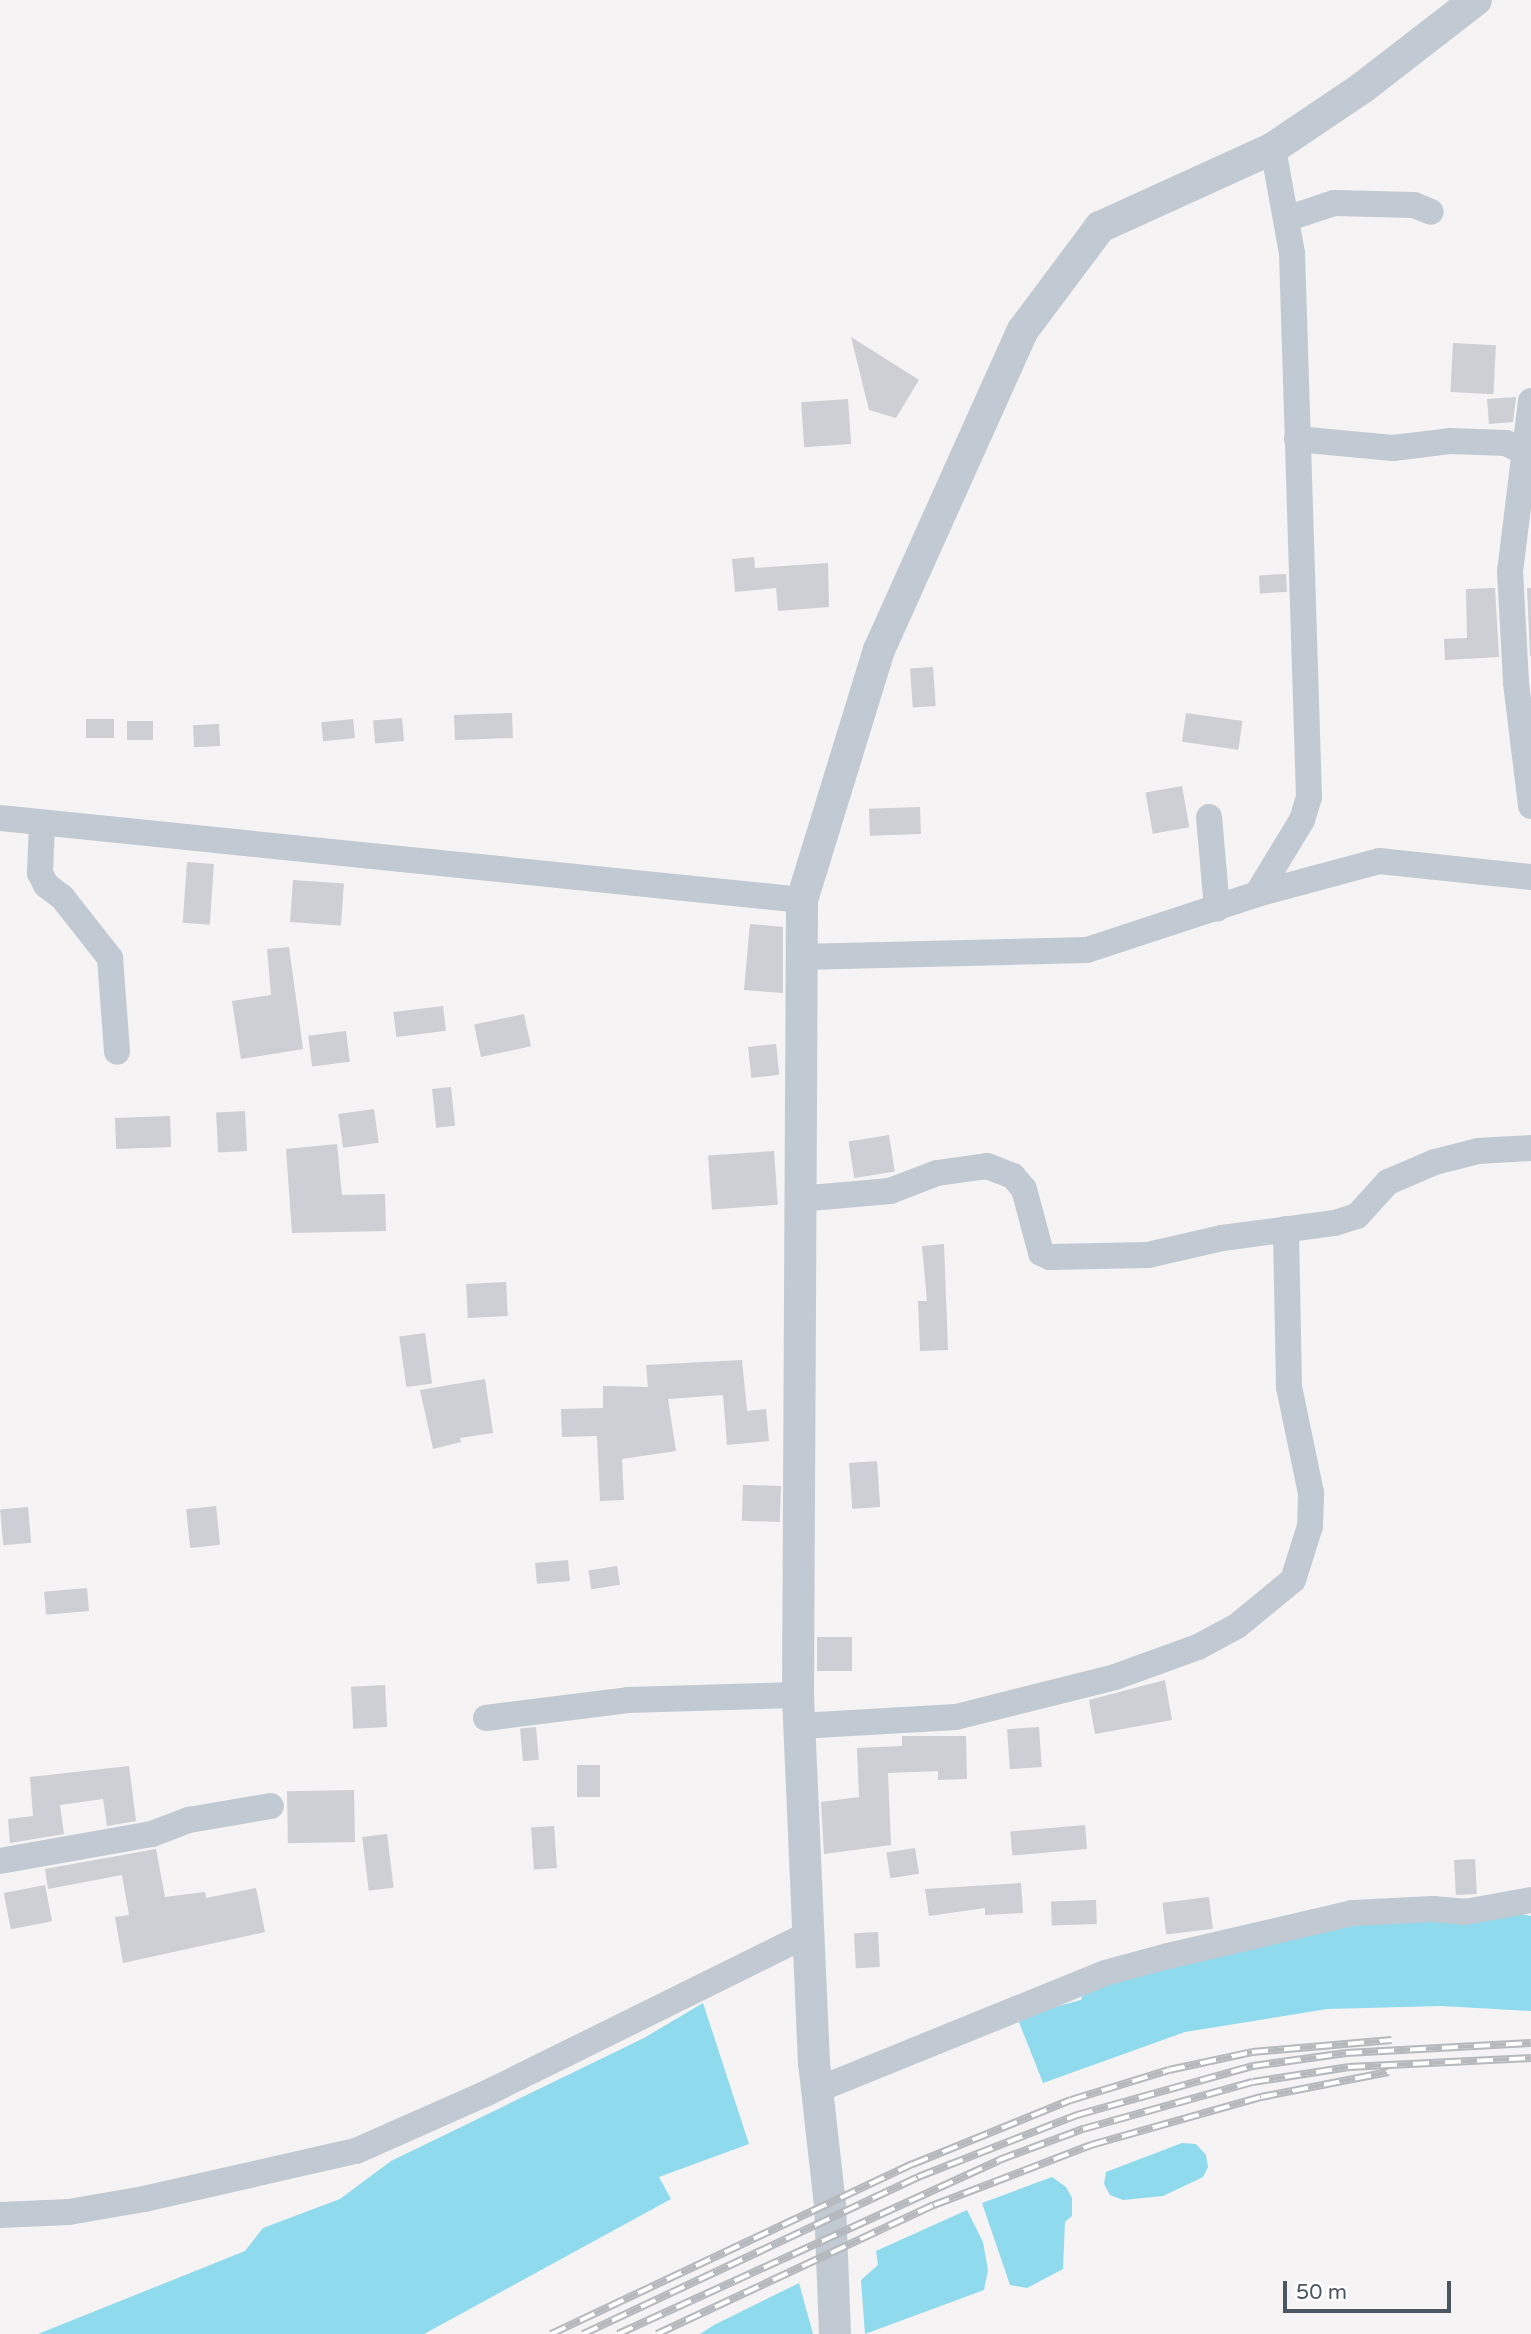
<!DOCTYPE html>
<style>
body{margin:0}
#map{position:relative;width:1531px;height:2334px;overflow:hidden;background:#f5f3f3;font-family:"Varela Round",sans-serif}
div>[style]{position:absolute}
.water>*{inset:0;background:#90daee}
.building>*{inset:0;background:#cdcfd5;transform-origin:0 0}
.minor>*{height:26px;margin:-13px;padding:0 13px;transform-origin:13px;border-radius:13px;background:#c1cad2}
.tertiary>*{height:32px;margin:-16px;padding:0 16px;transform-origin:16px;border-radius:16px;background:#c1cad2}
.rail>*{height:8px;margin-top:-4px;transform-origin:0;background:repeating-linear-gradient(90deg,#fff 0 16px,#b5b8bd 0 32px);box-sizing:border-box;border-block:2px solid #b5b8bd}
span{translate:-50% -50%;white-space:nowrap;text-align:center;line-height:1.15;-webkit-text-stroke:6px #fff;paint-order:stroke}
.scale{position:absolute;left:1283px;top:2281px;width:168px;height:32px;box-sizing:border-box;border:4px solid #4a5661;border-top:0;padding-left:9px;font-size:21px;line-height:24px;white-space:nowrap;color:#4a5661;-webkit-text-stroke:5px #fff;paint-order:stroke}
</style>
<div id="map">
<div class="water">
<div style="clip-path:polygon(1512px 1912px,1531px 1916px,1531px 2011px,1441px 2006px,1327px 2009px,1185px 2032px,1043px 2083px,1017px 2017px,1081px 2000px,1087px 1980px,1304px 1934px,1429px 1914px)"></div>
<div style="clip-path:polygon(703px 2003px,749px 2144px,659px 2177px,671px 2199px,424px 2334px,38px 2334px,245px 2251px,263px 2228px,340px 2199px,391px 2161px,644px 2038px)"></div>
<div style="clip-path:polygon(1182px 2143px,1196px 2144px,1206px 2155px,1208px 2167px,1203px 2177px,1163px 2196px,1123px 2200px,1110px 2195px,1104px 2184px,1106px 2172px)"></div>
<div style="clip-path:polygon(1052px 2177px,1066px 2187px,1072px 2198px,1072px 2216px,1065px 2222px,1063px 2269px,1027px 2288px,1010px 2285px,982px 2203px)"></div>
<div style="clip-path:polygon(967px 2210px,983px 2242px,988px 2270px,984px 2290px,865px 2334px,861px 2280px,878px 2265px,876px 2251px)"></div>
<div style="clip-path:polygon(799px 2283px,813px 2334px,700px 2334px,714px 2325px)"></div>
</div>
<div class="building">
<div style="clip-path:polygon(851px 337px,919px 380px,896px 418px,869px 410px)"></div>
<div style="left:1453px;top:343px;width:43px;height:49px;rotate:3deg"></div>
<div style="clip-path:polygon(1516px 397px,1513px 422px,1489px 424px,1487px 399px)"></div>
<div style="left:848px;top:399px;width:45px;height:47px;rotate:86deg"></div>
<div style="clip-path:polygon(754px 557px,755px 568px,828px 563px,829px 607px,778px 611px,776px 588px,735px 592px,732px 559px)"></div>
<div style="left:1286px;top:574px;width:18px;height:27px;rotate:87deg"></div>
<div style="clip-path:polygon(1495px 588px,1499px 657px,1445px 660px,1444px 639px,1467px 638px,1466px 589px)"></div>
<div style="clip-path:polygon(1527px 588px,1531px 588px,1531px 656px,1530px 656px)"></div>
<div style="left:933px;top:667px;width:39px;height:23px;rotate:86deg"></div>
<div style="left:512px;top:713px;width:25px;height:58px;rotate:88deg"></div>
<div style="left:1186px;top:713px;width:57px;height:29px;rotate:8deg"></div>
<div style="left:402px;top:718px;width:23px;height:29px;rotate:85deg"></div>
<div style="left:86px;top:719px;width:28px;height:19px"></div>
<div style="left:353px;top:719px;width:19px;height:32px;rotate:84deg"></div>
<div style="left:127px;top:721px;width:26px;height:19px"></div>
<div style="left:219px;top:724px;width:22px;height:26px;rotate:87deg"></div>
<div style="left:1182px;top:786px;width:42px;height:37px;rotate:80deg"></div>
<div style="left:920px;top:807px;width:27px;height:51px;rotate:88deg"></div>
<div style="left:187px;top:862px;width:27px;height:61px;rotate:4deg"></div>
<div style="left:293px;top:880px;width:51px;height:42px;rotate:4deg"></div>
<div style="clip-path:polygon(750px 924px,783px 927px,783px 993px,744px 990px)"></div>
<div style="clip-path:polygon(289px 947px,303px 1049px,241px 1059px,232px 1001px,271px 995px,267px 949px)"></div>
<div style="left:443px;top:1006px;width:25px;height:50px;rotate:83deg"></div>
<div style="left:524px;top:1014px;width:33px;height:51px;rotate:78deg"></div>
<div style="left:346px;top:1031px;width:31px;height:38px;rotate:83deg"></div>
<div style="left:776px;top:1044px;width:31px;height:28px;rotate:84deg"></div>
<div style="left:451px;top:1087px;width:39px;height:19px;rotate:84deg"></div>
<div style="left:374px;top:1109px;width:34px;height:36px;rotate:82deg"></div>
<div style="left:245px;top:1111px;width:40px;height:29px;rotate:87deg"></div>
<div style="left:170px;top:1116px;width:31px;height:55px;rotate:88deg"></div>
<div style="left:889px;top:1135px;width:37px;height:41px;rotate:81deg"></div>
<div style="clip-path:polygon(337px 1144px,342px 1195px,385px 1194px,386px 1231px,292px 1233px,286px 1149px)"></div>
<div style="left:774px;top:1151px;width:54px;height:66px;rotate:86deg"></div>
<div style="clip-path:polygon(944px 1244px,948px 1350px,920px 1351px,918px 1301px,927px 1301px,922px 1246px)"></div>
<div style="left:506px;top:1282px;width:34px;height:40px;rotate:87deg"></div>
<div style="left:425px;top:1333px;width:51px;height:26px;rotate:82deg"></div>
<div style="clip-path:polygon(742px 1360px,747px 1411px,766px 1409px,769px 1441px,727px 1445px,723px 1395px,668px 1399px,676px 1451px,622px 1459px,624px 1500px,600px 1501px,597px 1436px,562px 1437px,561px 1409px,603px 1408px,603px 1386px,648px 1387px,646px 1365px)"></div>
<div style="clip-path:polygon(485px 1379px,493px 1433px,460px 1438px,461px 1442px,433px 1449px,420px 1390px)"></div>
<div style="left:877px;top:1461px;width:46px;height:28px;rotate:86deg"></div>
<div style="left:781px;top:1486px;width:36px;height:38px;rotate:92deg"></div>
<div style="left:216px;top:1506px;width:39px;height:30px;rotate:84deg"></div>
<div style="left:28px;top:1507px;width:36px;height:28px;rotate:85deg"></div>
<div style="left:568px;top:1560px;width:21px;height:33px;rotate:85deg"></div>
<div style="left:617px;top:1566px;width:19px;height:29px;rotate:81deg"></div>
<div style="left:87px;top:1588px;width:23px;height:43px;rotate:85deg"></div>
<div style="left:852px;top:1637px;width:34px;height:35px;rotate:90deg"></div>
<div style="clip-path:polygon(1165px 1680px,1172px 1720px,1095px 1734px,1089px 1700px)"></div>
<div style="left:385px;top:1685px;width:42px;height:34px;rotate:87deg"></div>
<div style="left:536px;top:1727px;width:33px;height:16px;rotate:85deg"></div>
<div style="left:1039px;top:1727px;width:40px;height:32px;rotate:86deg"></div>
<div style="clip-path:polygon(902px 1736px,966px 1736px,967px 1779px,938px 1780px,938px 1771px,888px 1773px,891px 1845px,824px 1854px,821px 1802px,859px 1797px,857px 1748px,902px 1746px)"></div>
<div style="left:577px;top:1765px;width:23px;height:32px"></div>
<div style="clip-path:polygon(129px 1766px,136px 1821px,107px 1826px,103px 1799px,60px 1805px,64px 1834px,10px 1843px,8px 1819px,33px 1816px,30px 1777px)"></div>
<div style="left:354px;top:1790px;width:52px;height:67px;rotate:89deg"></div>
<div style="left:1085px;top:1825px;width:24px;height:75px;rotate:85deg"></div>
<div style="left:554px;top:1826px;width:42px;height:23px;rotate:86deg"></div>
<div style="left:387px;top:1834px;width:54px;height:25px;rotate:83deg"></div>
<div style="left:915px;top:1848px;width:26px;height:29px;rotate:81deg"></div>
<div style="clip-path:polygon(156px 1849px,165px 1897px,205px 1892px,206px 1898px,256px 1888px,265px 1932px,123px 1963px,115px 1917px,129px 1915px,122px 1875px,48px 1889px,45px 1869px)"></div>
<div style="left:1475px;top:1859px;width:35px;height:21px;rotate:87deg"></div>
<div style="clip-path:polygon(1021px 1883px,1023px 1913px,985px 1915px,985px 1908px,929px 1916px,925px 1889px)"></div>
<div style="left:45px;top:1885px;width:37px;height:42px;rotate:79deg"></div>
<div style="left:1209px;top:1897px;width:32px;height:47px;rotate:83deg"></div>
<div style="left:1096px;top:1900px;width:24px;height:45px;rotate:88deg"></div>
<div style="left:878px;top:1932px;width:35px;height:24px;rotate:87deg"></div>
</div>
<div class="minor">
<div style="left:1289px;top:218px;width:47px;rotate:-18.4deg"></div>
<div style="left:1334px;top:203px;width:80px;rotate:1.4deg"></div>
<div style="left:1414px;top:205px;width:18px;rotate:22deg"></div>
<div style="left:1531px;top:401px;width:171px;rotate:97deg"></div>
<div style="left:1510px;top:571px;width:112px;rotate:86.9deg"></div>
<div style="left:1516px;top:683px;width:124px;rotate:83deg"></div>
<div style="left:1297px;top:439px;width:96px;rotate:5.4deg"></div>
<div style="left:1393px;top:448px;width:57px;rotate:-7deg"></div>
<div style="left:1450px;top:441px;width:56px;rotate:2deg"></div>
<div style="left:1506px;top:443px;width:28px;rotate:26deg"></div>
<div style="left:1209px;top:817px;width:92px;rotate:85deg"></div>
<div style="left:0;top:818px;width:806px;rotate:5.84deg"></div>
<div style="left:42px;top:823px;width:50px;rotate:92.3deg"></div>
<div style="left:40px;top:873px;width:13px;rotate:63deg"></div>
<div style="left:46px;top:885px;width:20px;rotate:37deg"></div>
<div style="left:62px;top:897px;width:78px;rotate:51.8deg"></div>
<div style="left:110px;top:958px;width:94px;rotate:85.7deg"></div>
<div style="left:1257px;top:894px;width:87px;rotate:-58.7deg"></div>
<div style="left:1302px;top:820px;width:24px;rotate:-73deg"></div>
<div style="left:1309px;top:797px;width:544px;rotate:-91.79deg"></div>
<div style="left:1292px;top:253px;width:107px;rotate:-100.3deg"></div>
<div style="left:800px;top:957px;width:287px;rotate:-1.4deg"></div>
<div style="left:1087px;top:950px;width:179px;rotate:-18.2deg"></div>
<div style="left:1257px;top:894px;width:126px;rotate:-15.1deg"></div>
<div style="left:1379px;top:861px;width:153px;rotate:6deg"></div>
<div style="left:799px;top:1199px;width:91px;rotate:-5deg"></div>
<div style="left:890px;top:1191px;width:50px;rotate:-21deg"></div>
<div style="left:937px;top:1173px;width:50px;rotate:-8deg"></div>
<div style="left:987px;top:1166px;width:28px;rotate:21deg"></div>
<div style="left:1013px;top:1176px;width:17px;rotate:50deg"></div>
<div style="left:1024px;top:1189px;width:66px;rotate:75.1deg"></div>
<div style="left:1041px;top:1253px;width:10px;rotate:24deg"></div>
<div style="left:1050px;top:1257px;width:98px;rotate:-1.2deg"></div>
<div style="left:1148px;top:1255px;width:76px;rotate:-12.9deg"></div>
<div style="left:1222px;top:1238px;width:114px;rotate:-7.6deg"></div>
<div style="left:1335px;top:1223px;width:23px;rotate:-18deg"></div>
<div style="left:1357px;top:1216px;width:46px;rotate:-47.6deg"></div>
<div style="left:1388px;top:1182px;width:51px;rotate:-23.1deg"></div>
<div style="left:1435px;top:1162px;width:44px;rotate:-14.3deg"></div>
<div style="left:1478px;top:1151px;width:53px;rotate:-3.2deg"></div>
<div style="left:486px;top:1718px;width:143px;rotate:-7.2deg"></div>
<div style="left:628px;top:1700px;width:170px;rotate:-1.7deg"></div>
<div style="left:799px;top:1726px;width:157px;rotate:-3.3deg"></div>
<div style="left:956px;top:1717px;width:164px;rotate:-14.1deg"></div>
<div style="left:1115px;top:1677px;width:88px;rotate:-19.9deg"></div>
<div style="left:1198px;top:1647px;width:44px;rotate:-28.3deg"></div>
<div style="left:1237px;top:1626px;width:72px;rotate:-39.4deg"></div>
<div style="left:1293px;top:1580px;width:57px;rotate:-72.5deg"></div>
<div style="left:1310px;top:1526px;width:33px;rotate:-88deg"></div>
<div style="left:1311px;top:1493px;width:108px;rotate:-101.7deg"></div>
<div style="left:1289px;top:1387px;width:158px;rotate:-91.1deg"></div>
<div style="left:0;top:1861px;width:154px;rotate:-10.1deg"></div>
<div style="left:152px;top:1834px;width:40px;rotate:-21deg"></div>
<div style="left:189px;top:1820px;width:83px;rotate:-9.7deg"></div>
<div style="left:817px;top:2090px;width:311px;rotate:-22.1deg"></div>
<div style="left:1105px;top:1973px;width:65px;rotate:-15.1deg"></div>
<div style="left:1168px;top:1956px;width:190px;rotate:-13.1deg"></div>
<div style="left:1353px;top:1913px;width:80px;rotate:-2.9deg"></div>
<div style="left:1433px;top:1909px;width:32px;rotate:5deg"></div>
<div style="left:1465px;top:1912px;width:67px;rotate:-10.3deg"></div>
<div style="left:0;top:2215px;width:69px;rotate:-2.5deg"></div>
<div style="left:69px;top:2212px;width:76px;rotate:-9.8deg"></div>
<div style="left:144px;top:2199px;width:217px;rotate:-12.8deg"></div>
<div style="left:356px;top:2151px;width:143px;rotate:-23.9deg"></div>
<div style="left:487px;top:2093px;width:359px;rotate:-26.3deg"></div>
</div>
<div class="tertiary">
<div style="left:835px;top:2334px;width:129px;rotate:-92.2deg"></div>
<div style="left:830px;top:2205px;width:143px;rotate:-96.4deg"></div>
<div style="left:814px;top:2063px;width:368px;rotate:-92.5deg"></div>
<div style="left:798px;top:1695px;width:795px;rotate:-89.71deg"></div>
<div style="left:802px;top:900px;width:262px;rotate:-72.9deg"></div>
<div style="left:879px;top:650px;width:351px;rotate:-65.8deg"></div>
<div style="left:1023px;top:330px;width:129px;rotate:-53.2deg"></div>
<div style="left:1100px;top:227px;width:190px;rotate:-24.5deg"></div>
<div style="left:1273px;top:148px;width:107px;rotate:-34deg"></div>
<div style="left:1362px;top:88px;width:144px;rotate:-37.7deg"></div>
</div>
<div class="rail">
<div style="left:551px;top:2334px;width:400px;rotate:-25.2deg"></div>
<div style="left:913px;top:2164px;width:170px;rotate:-22.1deg"></div>
<div style="left:1071px;top:2100px;width:102px;rotate:-17deg"></div>
<div style="left:1169px;top:2070px;width:85px;rotate:-12.2deg"></div>
<div style="left:1252px;top:2052px;width:140px;rotate:-4.9deg"></div>
<div style="left:583px;top:2334px;width:370px;rotate:-25.1deg"></div>
<div style="left:918px;top:2177px;width:171px;rotate:-21.3deg"></div>
<div style="left:1077px;top:2115px;width:183px;rotate:-15.6deg"></div>
<div style="left:1253px;top:2066px;width:94px;rotate:-8deg"></div>
<div style="left:1346px;top:2053px;width:185px;rotate:-3.1deg"></div>
<div style="left:618px;top:2334px;width:419px;rotate:-24.5deg"></div>
<div style="left:999px;top:2160px;width:90px;rotate:-20.3deg"></div>
<div style="left:1083px;top:2129px;width:176px;rotate:-15.5deg"></div>
<div style="left:1253px;top:2082px;width:97px;rotate:-8.9deg"></div>
<div style="left:1349px;top:2067px;width:182px;rotate:-2.8deg"></div>
<div style="left:657px;top:2334px;width:306px;rotate:-25deg"></div>
<div style="left:934px;top:2205px;width:168px;rotate:-20.9deg"></div>
<div style="left:1091px;top:2145px;width:177px;rotate:-15.8deg"></div>
<div style="left:1261px;top:2097px;width:130px;rotate:-11.1deg"></div>
</div>
<div class="scale">50 m</div>
</div>
